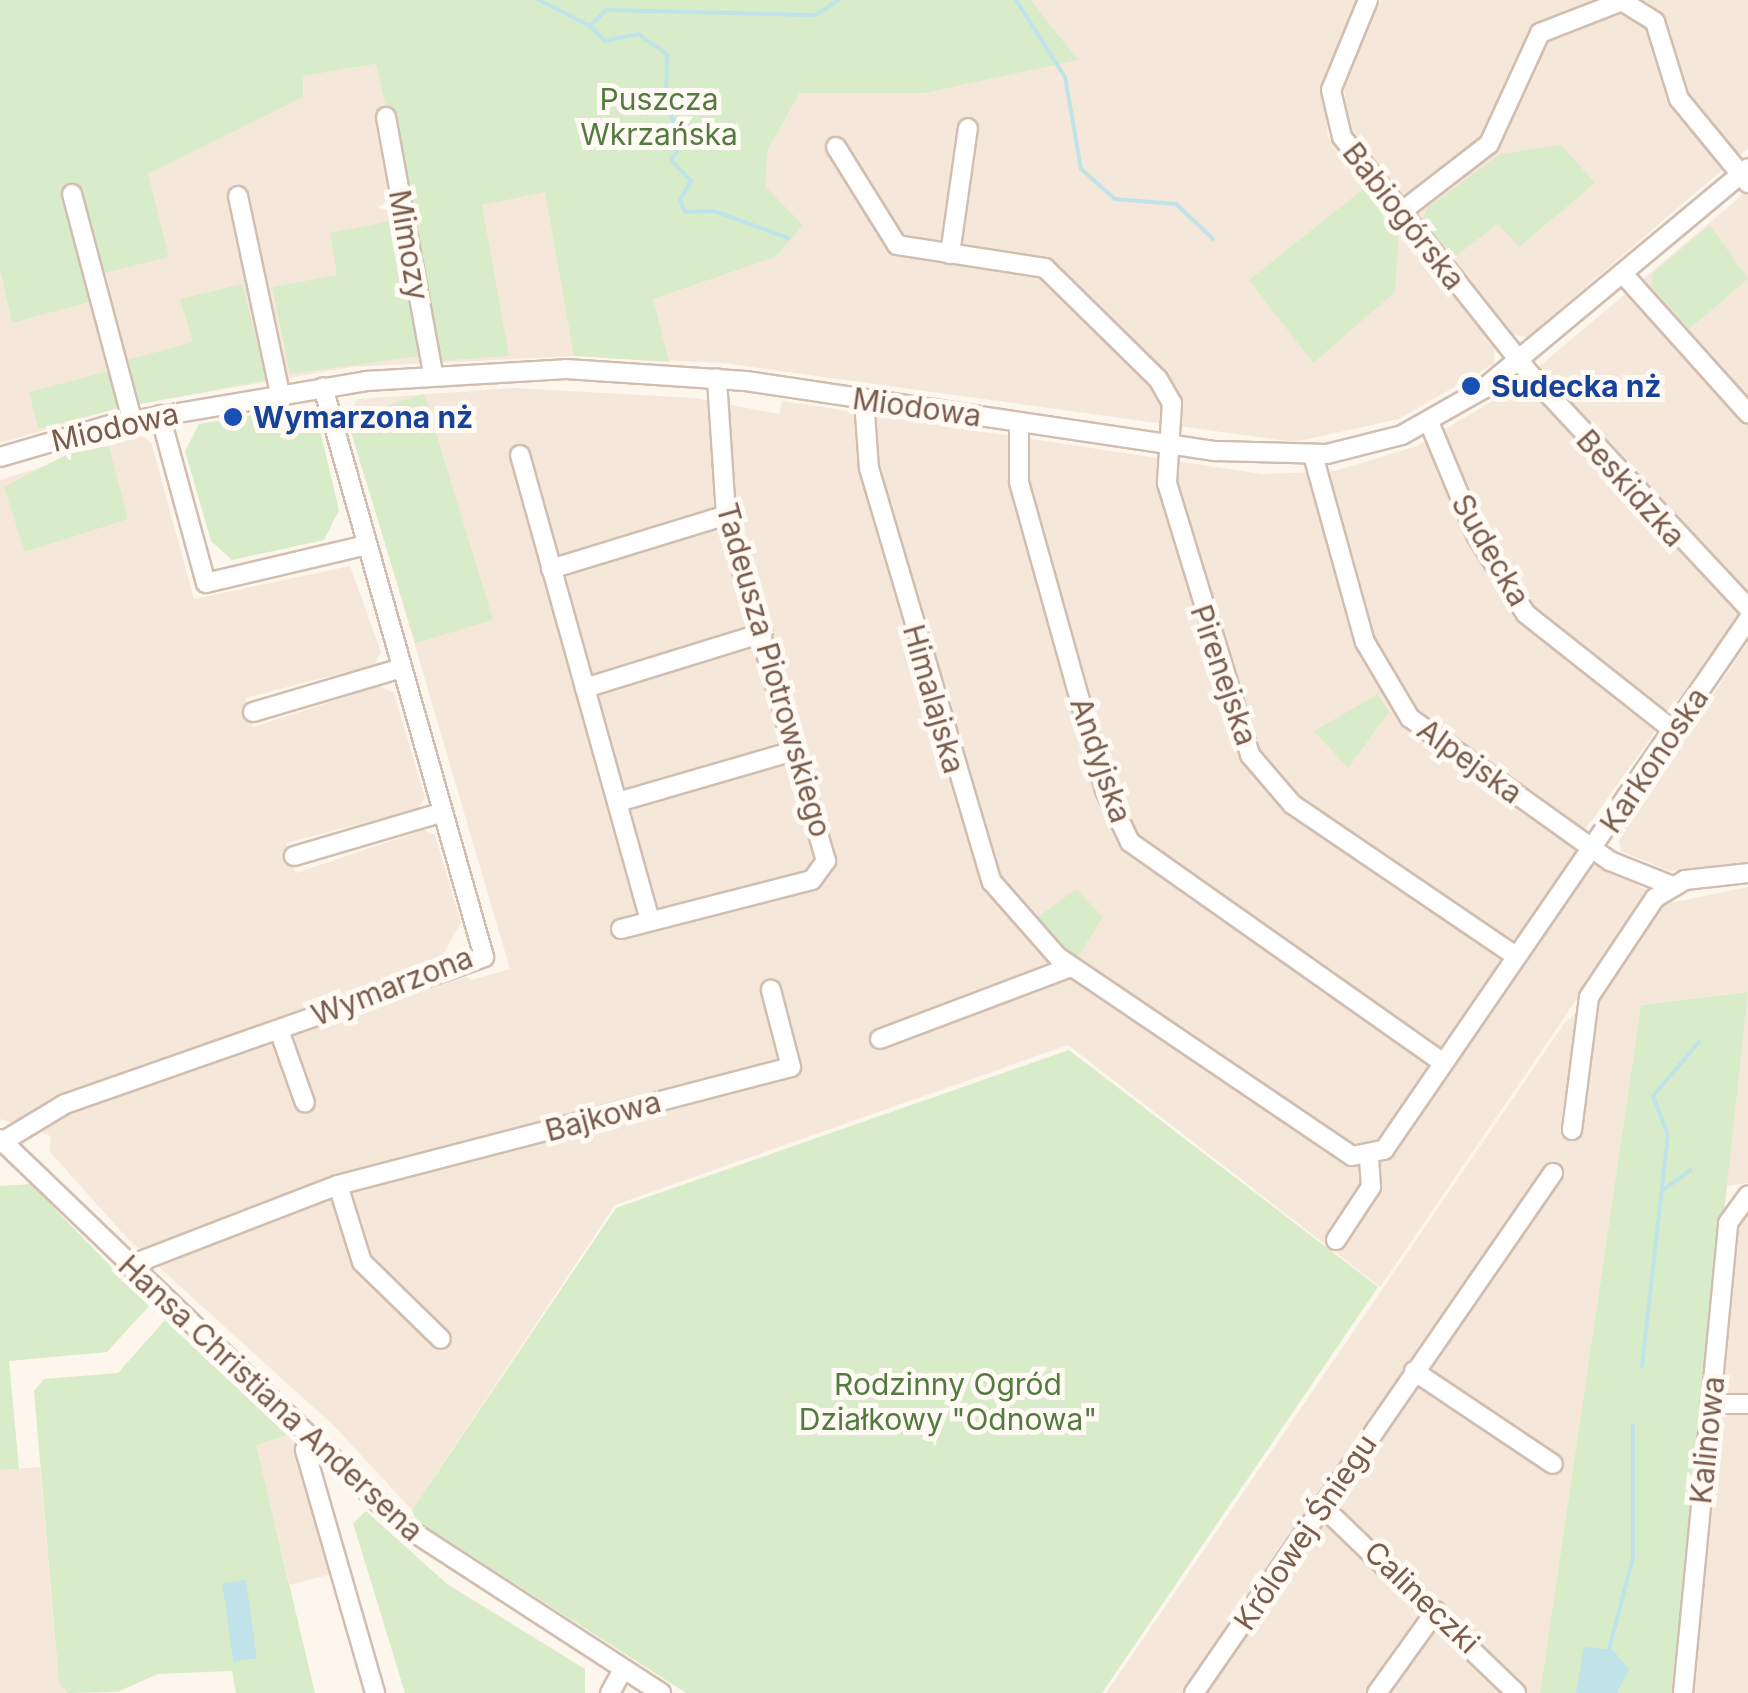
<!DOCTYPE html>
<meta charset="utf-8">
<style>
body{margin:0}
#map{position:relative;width:1748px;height:1693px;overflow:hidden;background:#fdf6ec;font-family:Inter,sans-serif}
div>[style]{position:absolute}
.residential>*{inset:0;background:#f5e8da}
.green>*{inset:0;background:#d8ecc9;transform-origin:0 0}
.water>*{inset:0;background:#bfe3e8;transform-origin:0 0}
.stream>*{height:4px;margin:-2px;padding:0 2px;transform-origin:2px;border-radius:2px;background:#bfe3e8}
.roads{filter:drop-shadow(2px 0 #d1beb0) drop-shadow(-2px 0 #d1beb0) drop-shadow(0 2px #d1beb0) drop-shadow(0 -2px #d1beb0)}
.minor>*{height:18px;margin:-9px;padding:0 9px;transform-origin:9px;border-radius:9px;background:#fff}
.dots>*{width:28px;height:28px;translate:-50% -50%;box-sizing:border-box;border:5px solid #fffaf3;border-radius:50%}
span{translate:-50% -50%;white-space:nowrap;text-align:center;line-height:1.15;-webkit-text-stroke:10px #fffaf3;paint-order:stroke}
.park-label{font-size:30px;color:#537a41}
.street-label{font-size:30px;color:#7a5c4d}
.transit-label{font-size:30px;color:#164399;font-weight:700}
.left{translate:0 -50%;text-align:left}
</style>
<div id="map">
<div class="residential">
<div style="clip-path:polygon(1031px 0,1358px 0,1323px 81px,1328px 137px,1495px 347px,1494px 364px,1399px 419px,1294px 442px,723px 363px,574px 356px,352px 367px,122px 407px,0 443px,0 270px,12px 323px,87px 277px,147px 174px,302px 76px,376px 64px,803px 226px,764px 186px,768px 149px,800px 93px,1077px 59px)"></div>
<div style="clip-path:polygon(1381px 0,1748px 0,1748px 148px,1527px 337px,1513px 335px,1347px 125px,1344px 86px)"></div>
<div style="clip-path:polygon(1748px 190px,1748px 602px,1572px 848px,1650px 892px,1380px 1287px,1068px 1045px,615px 1205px,412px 1510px,334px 1426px,127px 1238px,49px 1151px,51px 1136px,0 1119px,0 480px,141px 436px,151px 442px,194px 599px,350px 566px,381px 652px,374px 665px,245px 698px,253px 727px,380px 686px,394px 693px,425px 798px,418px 809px,286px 843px,296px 873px,424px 830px,435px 835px,461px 922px,440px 960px,471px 980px,510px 969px,347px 414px,358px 399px,514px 388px,695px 398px,779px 414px,782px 401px,1262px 474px,1335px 471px,1417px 446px,1514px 388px)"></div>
<div style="clip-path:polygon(1748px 642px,1748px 862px,1669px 871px,1621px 851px,1618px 837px)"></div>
<div style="clip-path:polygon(1748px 887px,1748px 1183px,1720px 1187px,1748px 992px,1641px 1005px,1540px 1693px,1106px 1693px,1564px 1024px,1603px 988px,1660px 905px)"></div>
<div style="clip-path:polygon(1748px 1207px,1748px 1693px,1694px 1693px,1740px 1215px)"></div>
<div style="clip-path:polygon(287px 1435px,301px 1449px,336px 1573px,290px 1585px,255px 1444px)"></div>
<div style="clip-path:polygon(40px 1467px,59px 1684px,68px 1693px,0 1693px,0 1470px)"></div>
</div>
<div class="green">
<div style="clip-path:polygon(0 0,1031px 0,1078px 60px,924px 93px,800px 93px,768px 149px,765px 186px,803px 225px,775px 257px,653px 299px,669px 362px,574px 356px,545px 192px,482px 205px,509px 356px,439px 361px,394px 107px,386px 107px,376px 64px,303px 76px,303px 97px,148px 174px,169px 257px,88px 277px,92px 301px,12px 323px,0 270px)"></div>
<div style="clip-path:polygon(1561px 145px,1595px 183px,1519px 247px,1498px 224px,1452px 259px,1422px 221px,1427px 208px,1500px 154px)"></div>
<div style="clip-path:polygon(1367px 186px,1399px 228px,1395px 292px,1313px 363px,1249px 280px)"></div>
<div style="clip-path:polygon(395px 220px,420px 356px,290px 374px,272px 287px,337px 275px,330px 233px)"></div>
<div style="clip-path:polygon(1710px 225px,1748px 279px,1689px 329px,1652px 287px,1653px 273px)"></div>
<div style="clip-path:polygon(242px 284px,267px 380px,134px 405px,124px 361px,193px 342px,180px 299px)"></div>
<div style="left:112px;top:370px;width:38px;height:86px;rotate:75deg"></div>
<div style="left:424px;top:394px;width:236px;height:81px;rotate:73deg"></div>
<div style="clip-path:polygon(295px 408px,319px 426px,339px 510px,324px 540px,232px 560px,211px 541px,185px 451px,199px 424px)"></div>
<div style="clip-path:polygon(109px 446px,128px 519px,25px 552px,4px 487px,68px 454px)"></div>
<div style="clip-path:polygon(1378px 694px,1389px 712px,1348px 768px,1314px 731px)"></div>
<div style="clip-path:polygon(1076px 889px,1103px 917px,1077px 958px,1034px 920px)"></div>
<div style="clip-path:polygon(1748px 992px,1672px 1693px,1540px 1693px,1641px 1005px)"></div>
<div style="clip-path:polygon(1069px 1050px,1378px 1287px,1102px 1693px,686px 1693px,416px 1520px,412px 1510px,616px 1208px)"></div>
<div style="clip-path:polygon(31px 1184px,149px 1306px,107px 1352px,9px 1361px,19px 1469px,0 1470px,0 1186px)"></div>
<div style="clip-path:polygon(165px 1320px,287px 1435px,256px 1445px,315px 1693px,236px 1693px,232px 1671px,158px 1674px,117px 1692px,68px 1693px,59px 1684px,34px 1391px,44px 1379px,118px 1373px)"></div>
<div style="clip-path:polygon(366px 1511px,447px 1584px,585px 1669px,585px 1693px,405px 1693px,353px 1523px)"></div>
</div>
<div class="water">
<div style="left:246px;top:1580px;width:79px;height:24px;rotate:82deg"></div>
<div style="clip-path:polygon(1584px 1647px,1613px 1650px,1629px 1669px,1617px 1693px,1576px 1693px)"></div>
</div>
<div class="stream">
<div style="left:539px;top:0;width:57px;rotate:27deg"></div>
<div style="left:590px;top:26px;width:23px;rotate:-45deg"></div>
<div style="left:606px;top:10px;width:210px;rotate:1.4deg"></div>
<div style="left:816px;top:15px;width:27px;rotate:-34deg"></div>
<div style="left:1016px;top:0;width:91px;rotate:57.5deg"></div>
<div style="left:1065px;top:77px;width:93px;rotate:80.1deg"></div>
<div style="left:1081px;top:169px;width:45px;rotate:41.4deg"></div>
<div style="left:1115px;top:199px;width:61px;rotate:4.7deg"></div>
<div style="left:1176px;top:204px;width:51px;rotate:43.4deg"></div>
<div style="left:590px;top:26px;width:21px;rotate:45deg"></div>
<div style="left:605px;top:41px;width:34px;rotate:-12deg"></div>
<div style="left:638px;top:34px;width:35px;rotate:35deg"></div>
<div style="left:667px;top:54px;width:52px;rotate:91.1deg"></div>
<div style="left:666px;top:106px;width:39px;rotate:64deg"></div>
<div style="left:683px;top:141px;width:22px;rotate:122deg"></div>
<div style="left:671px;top:160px;width:29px;rotate:46deg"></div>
<div style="left:691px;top:181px;width:22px;rotate:120deg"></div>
<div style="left:680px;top:200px;width:13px;rotate:67deg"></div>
<div style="left:685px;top:212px;width:29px;rotate:-2deg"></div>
<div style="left:714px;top:211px;width:79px;rotate:20deg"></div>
<div style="left:1663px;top:1190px;width:34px;rotate:-36deg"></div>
<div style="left:1642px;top:1366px;width:232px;rotate:-83.6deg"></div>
<div style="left:1668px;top:1135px;width:42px;rotate:-111deg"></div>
<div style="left:1653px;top:1096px;width:71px;rotate:-49.6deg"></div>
<div style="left:1608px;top:1653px;width:98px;rotate:-75.3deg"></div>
<div style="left:1633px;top:1558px;width:132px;rotate:-90deg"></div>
</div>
<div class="roads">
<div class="minor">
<div style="left:1368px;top:0;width:97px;rotate:112.3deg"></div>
<div style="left:1331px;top:90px;width:48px;rotate:76.8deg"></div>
<div style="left:1342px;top:137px;width:300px;rotate:51.6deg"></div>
<div style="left:1528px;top:372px;width:323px;rotate:47deg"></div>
<div style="left:386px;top:117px;width:261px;rotate:79.6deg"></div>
<div style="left:836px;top:147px;width:115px;rotate:58.1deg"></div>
<div style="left:897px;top:245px;width:150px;rotate:8.8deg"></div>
<div style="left:1045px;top:268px;width:158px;rotate:44.5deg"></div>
<div style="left:1158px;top:379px;width:28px;rotate:60deg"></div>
<div style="left:1172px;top:403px;width:80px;rotate:93.6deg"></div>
<div style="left:1167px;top:483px;width:284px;rotate:73deg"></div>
<div style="left:1250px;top:755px;width:65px;rotate:49.4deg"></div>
<div style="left:1292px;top:804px;width:271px;rotate:34.2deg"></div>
<div style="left:72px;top:194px;width:234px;rotate:75.1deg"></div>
<div style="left:238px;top:196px;width:202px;rotate:78deg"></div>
<div style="left:1401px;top:212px;width:111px;rotate:-37.7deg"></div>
<div style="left:1489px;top:144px;width:122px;rotate:-65.3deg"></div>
<div style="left:1540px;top:33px;width:88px;rotate:-21.3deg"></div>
<div style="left:1622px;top:1px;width:39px;rotate:32deg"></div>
<div style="left:1655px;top:22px;width:81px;rotate:72.7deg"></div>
<div style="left:1679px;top:99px;width:109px;rotate:50.6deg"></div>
<div style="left:950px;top:254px;width:127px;rotate:-81.9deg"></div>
<div style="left:1624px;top:275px;width:186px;rotate:48.1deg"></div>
<div style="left:864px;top:399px;width:69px;rotate:85.9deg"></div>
<div style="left:869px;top:468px;width:432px;rotate:73.5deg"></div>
<div style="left:992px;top:882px;width:100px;rotate:48.7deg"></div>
<div style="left:1058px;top:957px;width:355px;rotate:34.1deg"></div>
<div style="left:1352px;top:1156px;width:33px;rotate:-11deg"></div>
<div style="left:1384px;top:1150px;width:643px;rotate:-55.52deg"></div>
<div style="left:160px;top:415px;width:174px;rotate:74.7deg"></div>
<div style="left:206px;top:583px;width:160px;rotate:-13.3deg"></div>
<div style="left:1019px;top:422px;width:60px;rotate:90deg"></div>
<div style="left:1019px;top:482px;width:320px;rotate:74.4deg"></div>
<div style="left:1105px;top:790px;width:58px;rotate:64.3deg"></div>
<div style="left:1130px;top:842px;width:383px;rotate:35.2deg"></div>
<div style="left:1429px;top:422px;width:122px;rotate:67.4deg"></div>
<div style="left:1476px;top:535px;width:93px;rotate:57.7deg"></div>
<div style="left:1526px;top:614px;width:189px;rotate:38.3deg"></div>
<div style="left:520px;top:455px;width:483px;rotate:74.4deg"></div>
<div style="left:1313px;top:455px;width:194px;rotate:74.5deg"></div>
<div style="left:1365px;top:642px;width:88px;rotate:59.4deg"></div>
<div style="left:1410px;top:718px;width:246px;rotate:35.6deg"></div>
<div style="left:1610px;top:861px;width:65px;rotate:21.8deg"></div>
<div style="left:0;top:457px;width:118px;rotate:-16.3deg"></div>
<div style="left:113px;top:424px;width:257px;rotate:-9.6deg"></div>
<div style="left:366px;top:381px;width:200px;rotate:-3.4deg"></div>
<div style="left:566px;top:369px;width:180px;rotate:3.8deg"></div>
<div style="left:746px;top:381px;width:476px;rotate:8.5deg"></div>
<div style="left:1217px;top:451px;width:110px;rotate:1.6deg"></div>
<div style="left:1327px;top:454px;width:77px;rotate:-14.2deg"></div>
<div style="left:1402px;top:435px;width:93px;rotate:-29.6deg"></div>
<div style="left:1483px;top:389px;width:345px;rotate:-39.8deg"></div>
<div style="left:551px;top:569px;width:183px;rotate:-17.1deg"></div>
<div style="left:585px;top:688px;width:186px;rotate:-17.2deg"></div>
<div style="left:253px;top:712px;width:151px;rotate:-16.5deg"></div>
<div style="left:618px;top:802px;width:186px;rotate:-16.2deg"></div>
<div style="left:294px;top:856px;width:152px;rotate:-16.4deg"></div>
<div style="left:621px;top:929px;width:197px;rotate:-14.4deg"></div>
<div style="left:812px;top:880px;width:24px;rotate:-54deg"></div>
<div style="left:826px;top:861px;width:360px;rotate:-106.1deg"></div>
<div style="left:726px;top:515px;width:137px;rotate:-93.8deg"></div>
<div style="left:279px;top:1030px;width:77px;rotate:70.4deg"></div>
<div style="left:880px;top:1039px;width:204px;rotate:-20.7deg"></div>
<div style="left:1572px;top:1130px;width:134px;rotate:-82.7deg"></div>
<div style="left:1589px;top:997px;width:119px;rotate:-56.3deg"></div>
<div style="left:1655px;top:898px;width:35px;rotate:-31deg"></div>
<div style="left:1685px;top:880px;width:63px;rotate:-6.3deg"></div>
<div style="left:0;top:1139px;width:556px;rotate:43.83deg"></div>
<div style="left:401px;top:1524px;width:310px;rotate:33deg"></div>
<div style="left:2px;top:1142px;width:74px;rotate:-31.1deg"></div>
<div style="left:65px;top:1104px;width:444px;rotate:-19.3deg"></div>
<div style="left:484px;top:957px;width:592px;rotate:-105.77deg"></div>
<div style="left:338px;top:1185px;width:81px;rotate:72.7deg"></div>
<div style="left:362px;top:1262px;width:110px;rotate:44.3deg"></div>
<div style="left:1336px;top:1240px;width:64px;rotate:-56.6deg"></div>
<div style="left:1371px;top:1187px;width:29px;rotate:-94deg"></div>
<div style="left:128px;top:1266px;width:225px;rotate:-21.1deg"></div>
<div style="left:338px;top:1185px;width:468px;rotate:-14.6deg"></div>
<div style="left:791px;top:1067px;width:80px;rotate:-104.6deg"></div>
<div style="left:1414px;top:1371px;width:167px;rotate:33.8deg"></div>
<div style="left:1710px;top:1404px;width:38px"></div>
<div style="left:314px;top:1438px;width:15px;rotate:127deg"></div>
<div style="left:305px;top:1450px;width:253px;rotate:73.9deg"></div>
<div style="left:1323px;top:1507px;width:268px;rotate:43.9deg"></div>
<div style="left:610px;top:1693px;width:26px;rotate:-61deg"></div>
<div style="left:1194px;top:1693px;width:632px;rotate:-55.38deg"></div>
<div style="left:1377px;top:1693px;width:101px;rotate:-54.3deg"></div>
<div style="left:1683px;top:1693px;width:472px;rotate:-84.5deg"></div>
<div style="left:1728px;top:1223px;width:34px;rotate:-54deg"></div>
</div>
</div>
<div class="dots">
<div style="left:1471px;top:386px;background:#1a4fb4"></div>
<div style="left:233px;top:417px;background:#1a4fb4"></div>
</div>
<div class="park-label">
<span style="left:659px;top:116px">Puszcza<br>Wkrzańska</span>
<span style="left:948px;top:1401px">Rodzinny Ogród<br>Działkowy "Odnowa"</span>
</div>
<div class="street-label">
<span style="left:1404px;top:216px;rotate:52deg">Babiogórska</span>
<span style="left:409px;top:245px;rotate:80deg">Mimozy</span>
<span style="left:917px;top:407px;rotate:8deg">Miodowa</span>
<span style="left:115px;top:427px;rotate:-13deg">Miodowa</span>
<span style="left:1631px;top:488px;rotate:48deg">Beskidzka</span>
<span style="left:1491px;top:550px;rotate:60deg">Sudecka</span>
<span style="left:774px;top:670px;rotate:74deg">Tadeusza Piotrowskiego</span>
<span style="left:1224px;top:675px;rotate:71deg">Pirenejska</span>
<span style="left:934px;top:699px;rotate:74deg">Himalajska</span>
<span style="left:1101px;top:760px;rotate:71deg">Andyjska</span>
<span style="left:1654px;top:760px;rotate:-56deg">Karkonoska</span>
<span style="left:1470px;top:761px;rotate:36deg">Alpejska</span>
<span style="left:392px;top:986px;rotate:-21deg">Wymarzona</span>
<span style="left:603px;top:1116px;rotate:-15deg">Bajkowa</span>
<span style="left:271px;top:1398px;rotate:43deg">Hansa Christiana Andersena</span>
<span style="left:1707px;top:1440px;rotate:-84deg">Kalinowa</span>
<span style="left:1305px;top:1532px;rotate:-56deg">Królowej Śniegu</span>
<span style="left:1422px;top:1597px;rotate:44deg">Calineczki</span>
</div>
<div class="transit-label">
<span class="left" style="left:1491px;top:386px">Sudecka nż</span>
<span class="left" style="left:253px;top:417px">Wymarzona nż</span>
</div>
</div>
